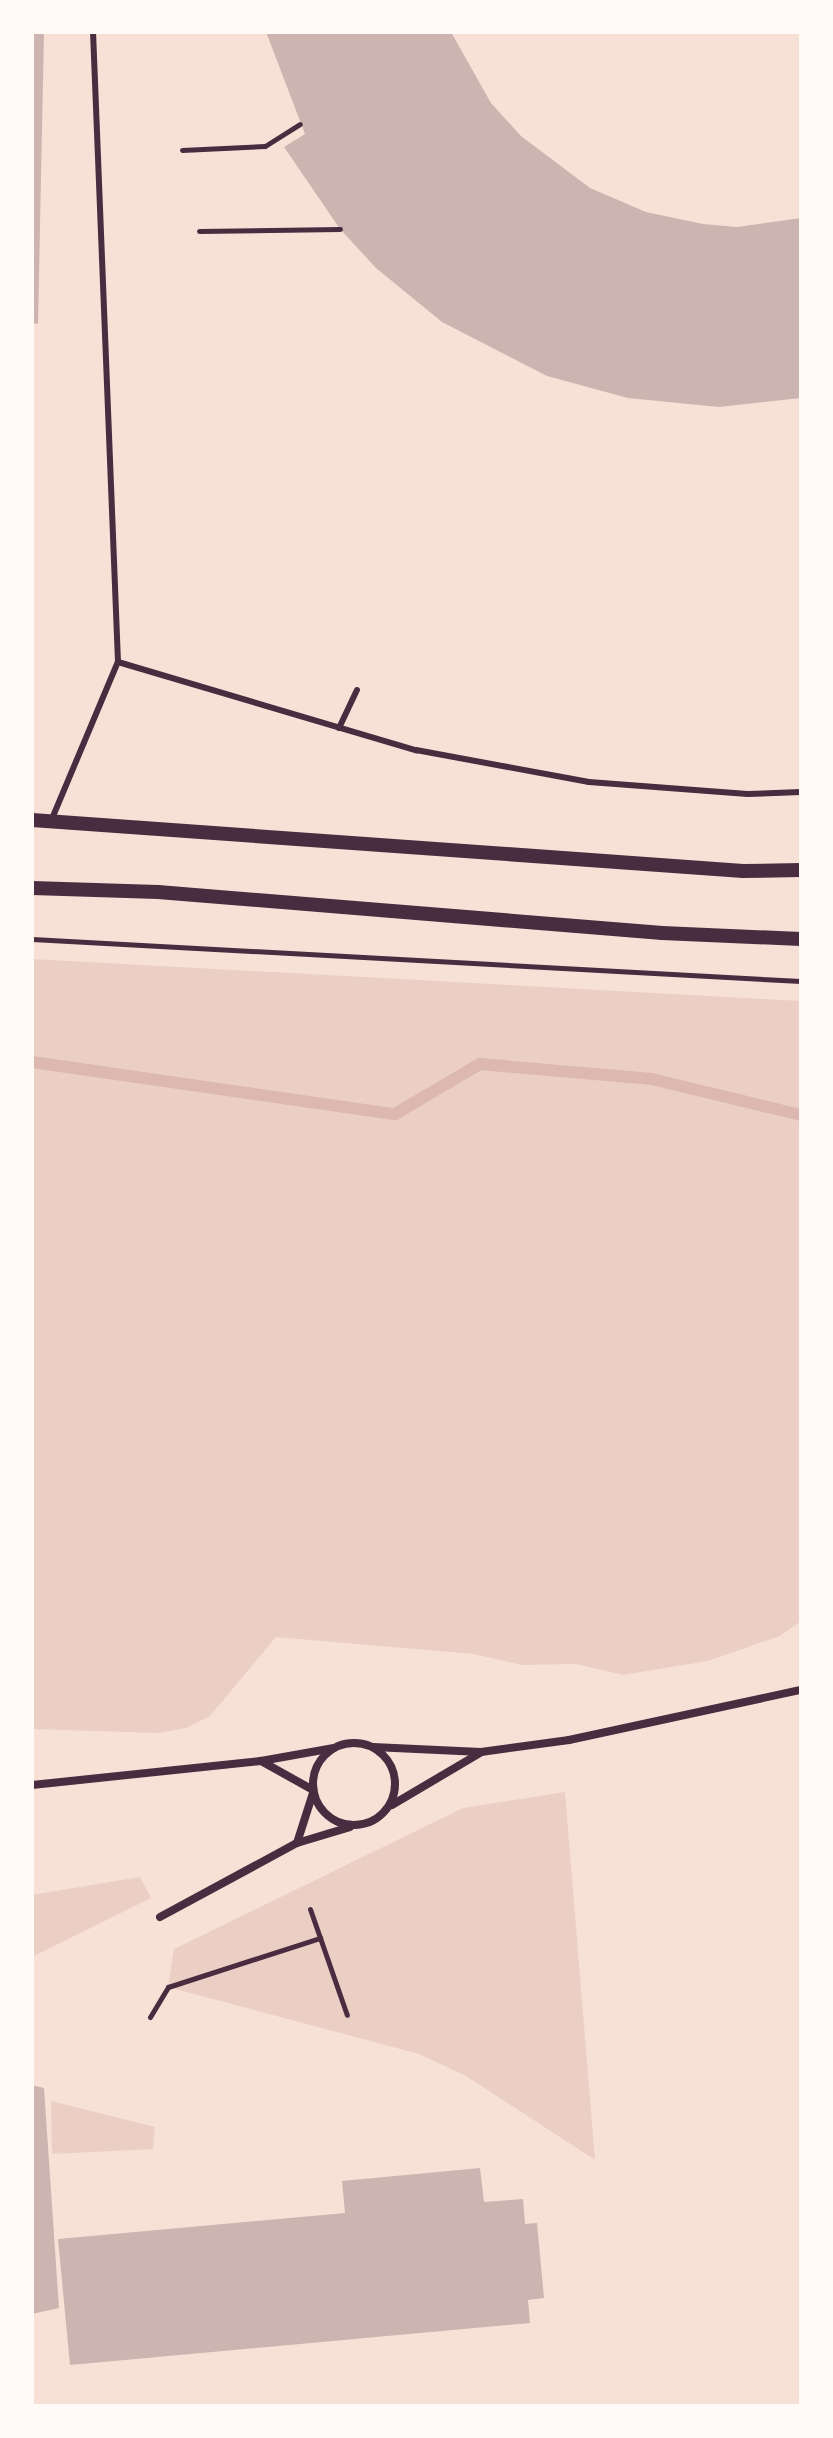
<!DOCTYPE html>
<style>
body{margin:0}
#map{position:relative;width:833px;height:2438px;overflow:hidden;background:#f7e1d7;font-family:Cabin,sans-serif}
div>[style]{position:absolute}
.green>*{inset:0;background:#ebcfc5}
.stream>*{height:12px;margin:-6px;padding:0 6px;transform-origin:6px;border-radius:6px;background:#dcb8b0}
.building>*{inset:0;background:#ccb4b1}
.path>*{height:5px;margin:-2.5px;padding:0 2.5px;transform-origin:2.5px;border-radius:2.5px;background:#4a2c40}
.service>*{height:6px;margin:-3px;padding:0 3px;transform-origin:3px;border-radius:3px;background:#4a2c40}
.minor>*{height:8px;margin:-4px;padding:0 4px;transform-origin:4px;border-radius:4px;background:#4a2c40}
.minor>.ring{margin:-4px;padding:0;box-sizing:content-box;background:none;border:8px solid #4a2c40;border-radius:50%}
.tertiary>*{height:14px;margin:-7px;padding:0 7px;transform-origin:7px;border-radius:7px;background:#4a2c40}
span{translate:-50% -50%;white-space:nowrap;text-align:center;line-height:1.15;-webkit-text-stroke:6px #fffaf5;paint-order:stroke}
.frame{position:absolute;inset:0;border:34px solid #fffaf5;pointer-events:none}
</style>
<div id="map">
<div class="green">
<div style="clip-path:polygon(32px 959px,801px 1001px,801px 1621px,780px 1636px,708px 1661px,623px 1675px,576px 1664px,522px 1665px,473px 1654px,276px 1637px,210px 1716px,186px 1728px,158px 1733px,32px 1729px)"></div>
<div style="clip-path:polygon(565px 1792px,595px 2160px,466px 2076px,419px 2054px,168px 1987px,174px 1949px,463px 1808px)"></div>
<div style="clip-path:polygon(140px 1877px,151px 1898px,32px 1957px,32px 1895px)"></div>
<div style="clip-path:polygon(51px 2101px,155px 2127px,153px 2149px,52px 2154px)"></div>
</div>
<div class="stream">
<div style="left:32px;top:1062px;width:367px;rotate:8.2deg"></div>
<div style="left:395px;top:1114px;width:99px;rotate:-30.5deg"></div>
<div style="left:480px;top:1064px;width:173px;rotate:5deg"></div>
<div style="left:652px;top:1079px;width:153px;rotate:13.6deg"></div>
</div>
<div class="building">
<div style="clip-path:polygon(32px 32px,44px 32px,38px 324px,32px 323px)"></div>
<div style="clip-path:polygon(266px 32px,451px 32px,491px 103px,521px 136px,590px 188px,646px 212px,703px 224px,737px 227px,801px 218px,801px 398px,719px 407px,628px 398px,547px 376px,442px 322px,376px 268px,340px 229px,284px 147px,305px 134px)"></div>
<div style="clip-path:polygon(32px 2085px,44px 2088px,59px 2308px,32px 2314px)"></div>
<div style="clip-path:polygon(480px 2168px,484px 2202px,523px 2199px,525px 2224px,537px 2223px,544px 2298px,528px 2300px,530px 2323px,70px 2365px,58px 2239px,345px 2213px,342px 2181px)"></div>
</div>
<div class="path">
<div style="left:182px;top:150px;width:83px;rotate:-2.8deg"></div>
<div style="left:265px;top:146px;width:41px;rotate:-32.2deg"></div>
<div style="left:199px;top:231px;width:141px;rotate:-0.8deg"></div>
<div style="left:32px;top:939px;width:770px;rotate:3.13deg"></div>
<div style="left:310px;top:1909px;width:112px;rotate:70.8deg"></div>
<div style="left:150px;top:2017px;width:35px;rotate:-59deg"></div>
<div style="left:168px;top:1987px;width:160px;rotate:-17.9deg"></div>
</div>
<div class="service">
<div style="left:118px;top:662px;width:311px;rotate:16.5deg"></div>
<div style="left:416px;top:750px;width:176px;rotate:10.5deg"></div>
<div style="left:589px;top:782px;width:159px;rotate:4.3deg"></div>
<div style="left:748px;top:794px;width:53px;rotate:-2.2deg"></div>
<div style="left:339px;top:728px;width:42px;rotate:-64.7deg"></div>
<div style="left:51px;top:821px;width:173px;rotate:-67.2deg"></div>
<div style="left:118px;top:662px;width:630px;rotate:-92.27deg"></div>
</div>
<div class="minor">
<div class="ring" style="left:313px;top:1743px;width:74px;height:74px"></div>
<div style="left:373px;top:1747px;width:108px;rotate:2.7deg"></div>
<div style="left:481px;top:1752px;width:89px;rotate:-7.8deg"></div>
<div style="left:569px;top:1740px;width:237px;rotate:-12.2deg"></div>
<div style="left:261px;top:1761px;width:60px;rotate:29.1deg"></div>
<div style="left:32px;top:1785px;width:230px;rotate:-6deg"></div>
<div style="left:261px;top:1761px;width:74px;rotate:-10.1deg"></div>
<div style="left:392px;top:1805px;width:102px;rotate:-30.6deg"></div>
<div style="left:297px;top:1843px;width:52px;rotate:-72.3deg"></div>
<div style="left:160px;top:1917px;width:156px;rotate:-28.4deg"></div>
<div style="left:297px;top:1843px;width:55px;rotate:-16.8deg"></div>
</div>
<div class="tertiary">
<div style="left:32px;top:820px;width:713px;rotate:4.1deg"></div>
<div style="left:743px;top:871px;width:58px;rotate:-1deg"></div>
<div style="left:32px;top:888px;width:126px;rotate:1.8deg"></div>
<div style="left:158px;top:892px;width:506px;rotate:4.65deg"></div>
<div style="left:662px;top:933px;width:139px;rotate:2.5deg"></div>
</div>
<div class="frame"></div>
</div>
